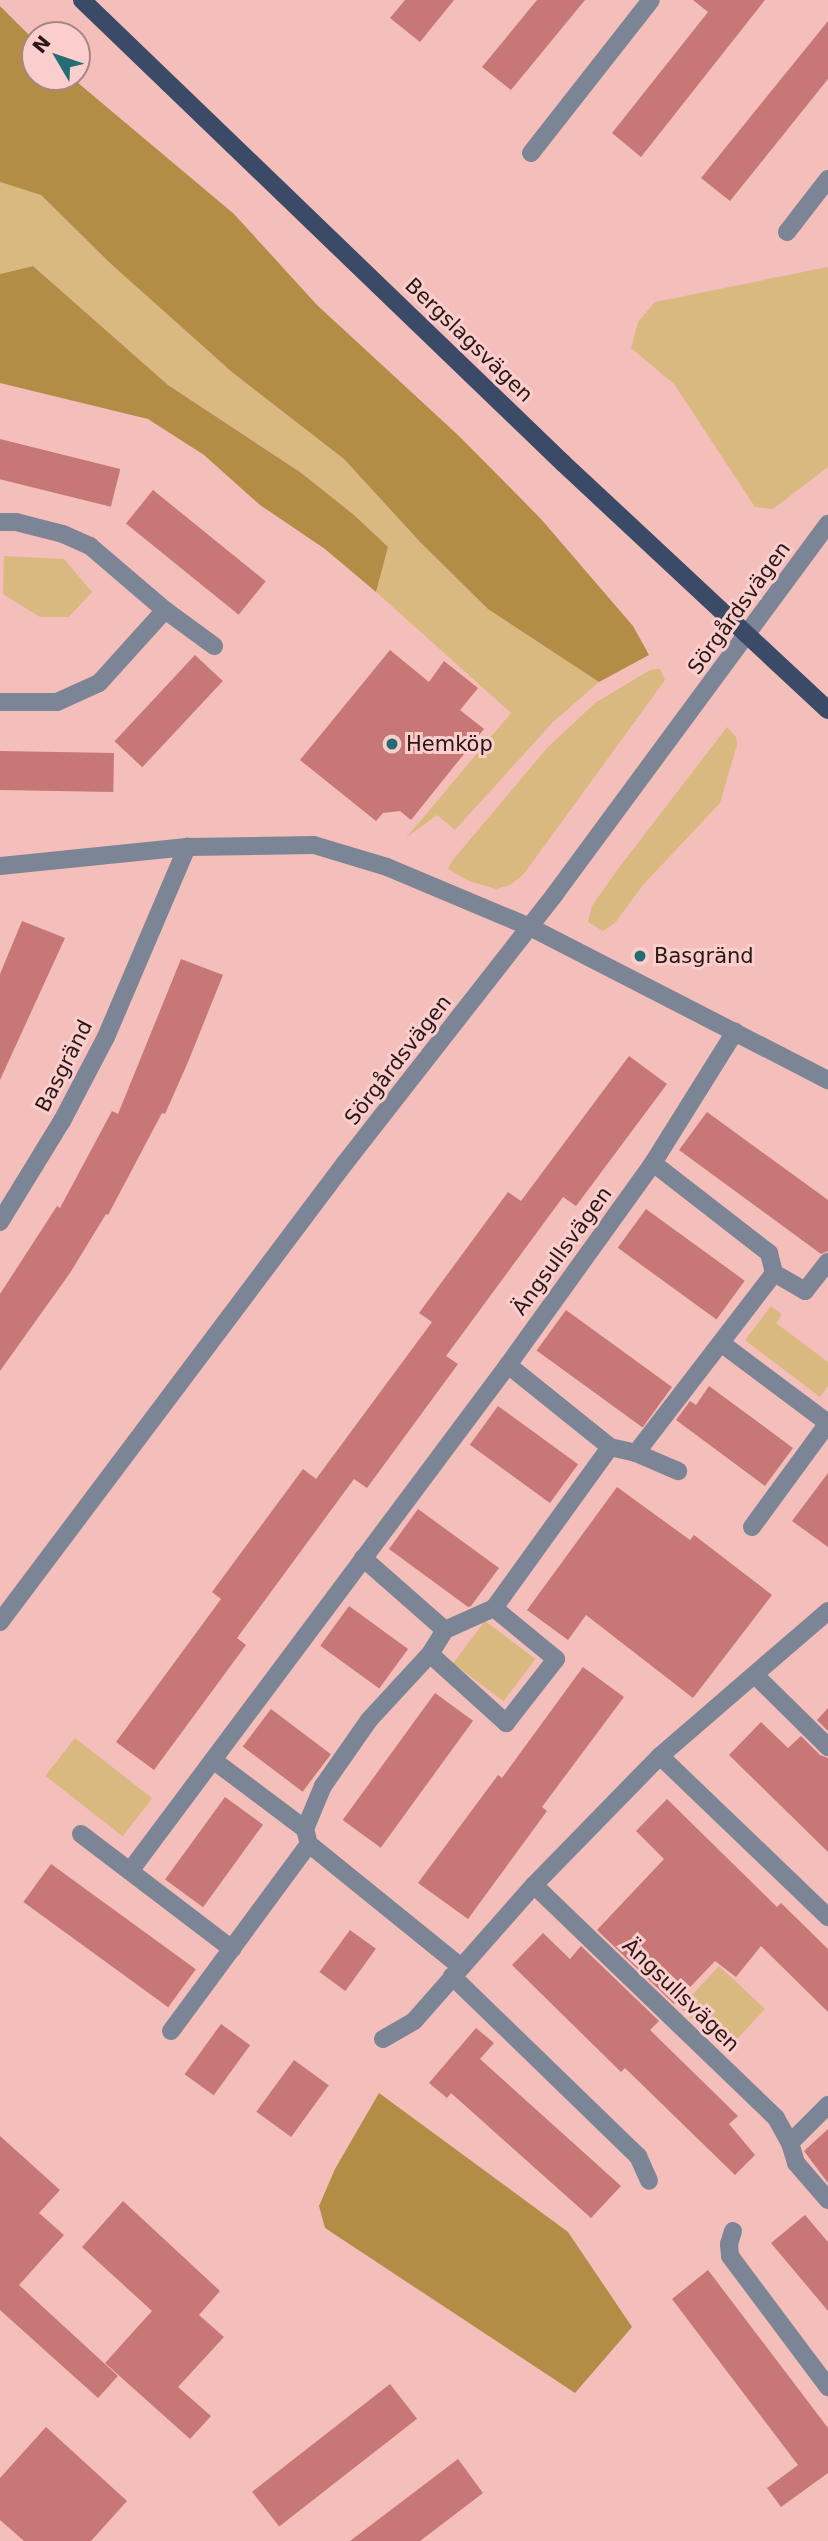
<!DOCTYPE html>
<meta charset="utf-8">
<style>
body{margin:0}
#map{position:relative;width:828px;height:2541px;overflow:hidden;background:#f4bebb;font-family:"DejaVu Sans",sans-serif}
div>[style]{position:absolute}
.green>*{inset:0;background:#d9b980;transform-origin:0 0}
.forest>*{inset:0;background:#b38d46}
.building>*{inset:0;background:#c77775;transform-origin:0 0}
.minor>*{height:18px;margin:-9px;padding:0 9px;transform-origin:9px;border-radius:9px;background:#7c8596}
.major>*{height:18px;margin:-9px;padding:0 9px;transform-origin:9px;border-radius:9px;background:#3a4a67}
.dots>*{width:19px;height:19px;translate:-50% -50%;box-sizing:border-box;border:4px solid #facecc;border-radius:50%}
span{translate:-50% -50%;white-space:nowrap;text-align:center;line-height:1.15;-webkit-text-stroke:6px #facecc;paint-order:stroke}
.street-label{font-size:21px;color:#2a1716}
.poi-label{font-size:21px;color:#2a1716}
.left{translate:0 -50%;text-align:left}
.north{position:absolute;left:21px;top:21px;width:70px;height:70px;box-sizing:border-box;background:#facecc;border:2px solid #a78583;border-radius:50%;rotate:309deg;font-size:19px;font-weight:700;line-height:28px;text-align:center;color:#2a1716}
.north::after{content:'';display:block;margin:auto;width:24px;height:32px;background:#236e74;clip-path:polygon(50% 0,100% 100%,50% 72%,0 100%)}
</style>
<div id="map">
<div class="green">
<div style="clip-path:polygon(0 182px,41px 195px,111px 264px,233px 373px,344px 459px,421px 543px,488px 609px,599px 682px,553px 722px,455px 830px,437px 815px,406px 838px,511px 713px,376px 592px,388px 547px,300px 472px,168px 385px,33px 266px,0 274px)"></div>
<div style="clip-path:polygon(828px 267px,828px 467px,773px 509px,755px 507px,674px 384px,631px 348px,638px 322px,655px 302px)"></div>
<div style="clip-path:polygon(4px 556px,64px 559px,92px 592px,69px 617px,40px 617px,3px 594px)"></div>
<div style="clip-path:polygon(660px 669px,665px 680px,523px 875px,510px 885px,496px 889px,469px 881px,448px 869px,452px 861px,547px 748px,595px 703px,650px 670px)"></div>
<div style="clip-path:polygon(727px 727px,736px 737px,737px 745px,720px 803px,643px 885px,615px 923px,603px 931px,588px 922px,592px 906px,618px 869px)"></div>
<div style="clip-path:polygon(771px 1306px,782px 1315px,776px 1323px,828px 1362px,828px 1386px,820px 1397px,745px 1340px)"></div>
<div style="left:485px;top:1621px;width:63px;height:53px;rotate:37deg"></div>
<div style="left:75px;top:1738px;width:98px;height:48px;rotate:38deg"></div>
<div style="left:719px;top:1966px;width:63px;height:57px;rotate:43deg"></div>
</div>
<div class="forest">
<div style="clip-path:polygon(0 6px,35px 41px,35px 77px,71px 77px,234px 214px,317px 305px,459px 436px,541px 519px,633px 626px,649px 655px,599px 682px,488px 609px,421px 543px,344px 459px,233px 373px,111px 264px,41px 195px,0 182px)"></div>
<div style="clip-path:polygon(33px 266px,168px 385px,300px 472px,354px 515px,388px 547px,376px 592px,325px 549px,260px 505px,204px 455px,148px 419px,0 383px,0 274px)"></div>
<div style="clip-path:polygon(379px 2093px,568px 2232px,632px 2327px,575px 2393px,325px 2228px,319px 2206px,335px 2169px)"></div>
</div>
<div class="building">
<div style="clip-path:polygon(405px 0,454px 0,420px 42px,390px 18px)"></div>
<div style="clip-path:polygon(537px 0,585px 0,511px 90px,482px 67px)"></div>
<div style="clip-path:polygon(693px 0,765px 0,641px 157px,612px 133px,708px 12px)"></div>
<div style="clip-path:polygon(828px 21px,828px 79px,730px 201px,701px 178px)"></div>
<div style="left:0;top:439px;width:124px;height:39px;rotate:14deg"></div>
<div style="left:153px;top:490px;width:145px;height:43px;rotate:39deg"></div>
<div style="clip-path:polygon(390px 650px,429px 682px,444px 661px,478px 688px,460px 710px,484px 729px,411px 820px,400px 811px,383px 813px,376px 821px,300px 760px)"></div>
<div style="left:195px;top:655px;width:38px;height:118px;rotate:43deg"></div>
<div style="left:0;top:751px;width:114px;height:39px;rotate:1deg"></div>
<div style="clip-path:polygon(22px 921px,65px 938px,0 1080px,0 974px)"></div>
<div style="clip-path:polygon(181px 959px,223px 975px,188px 1062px,165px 1114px,162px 1113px,108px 1215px,106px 1214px,70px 1273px,0 1371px,0 1294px,57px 1206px,60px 1208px,112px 1111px,118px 1114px)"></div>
<div style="clip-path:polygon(629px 1056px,667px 1084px,576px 1206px,563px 1197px,446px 1356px,458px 1364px,367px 1488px,354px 1479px,237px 1638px,246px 1645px,154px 1770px,116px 1742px,221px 1599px,212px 1592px,303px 1469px,316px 1479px,432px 1322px,419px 1313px,508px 1192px,521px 1201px)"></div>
<div style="clip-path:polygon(707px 1112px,828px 1200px,828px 1251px,821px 1254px,679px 1150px)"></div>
<div style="left:646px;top:1209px;width:122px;height:48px;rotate:36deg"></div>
<div style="left:566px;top:1310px;width:131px;height:50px;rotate:36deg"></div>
<div style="clip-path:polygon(709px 1386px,793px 1448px,765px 1486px,676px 1420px,690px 1401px,696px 1405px)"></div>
<div style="left:498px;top:1406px;width:99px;height:48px;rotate:36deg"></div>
<div style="clip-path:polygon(828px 1473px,828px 1547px,792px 1521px)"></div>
<div style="clip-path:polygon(617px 1487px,690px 1540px,694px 1535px,772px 1595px,693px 1698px,586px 1615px,568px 1640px,527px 1610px)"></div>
<div style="clip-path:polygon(418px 1509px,499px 1568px,471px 1606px,468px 1607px,389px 1549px)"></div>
<div style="left:349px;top:1606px;width:73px;height:49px;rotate:36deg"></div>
<div style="clip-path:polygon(583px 1667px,624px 1697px,542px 1807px,547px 1811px,468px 1919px,418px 1883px,498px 1775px,502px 1778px)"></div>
<div style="left:435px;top:1693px;width:47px;height:157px;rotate:36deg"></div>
<div style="clip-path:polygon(828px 1708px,828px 1731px,817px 1720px)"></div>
<div style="left:271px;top:1709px;width:75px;height:47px;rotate:37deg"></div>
<div style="clip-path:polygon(761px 1722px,788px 1748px,801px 1736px,820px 1755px,828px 1758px,828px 1852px,729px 1755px)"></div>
<div style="left:225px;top:1797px;width:47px;height:102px;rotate:36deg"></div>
<div style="clip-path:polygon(667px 1799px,777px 1907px,781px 1903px,828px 1949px,828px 2012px,761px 1946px,736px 1977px,715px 1961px,674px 2004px,597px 1930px,664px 1859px,636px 1831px)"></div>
<div style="left:51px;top:1864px;width:179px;height:47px;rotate:36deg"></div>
<div style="left:350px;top:1930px;width:32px;height:52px;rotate:36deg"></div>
<div style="clip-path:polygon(543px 1933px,570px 1959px,581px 1946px,659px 2021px,650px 2030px,738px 2116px,729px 2124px,755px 2155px,735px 2175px,625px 2068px,621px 2072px,512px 1965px)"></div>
<div style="left:221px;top:2024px;width:36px;height:62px;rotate:36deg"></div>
<div style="clip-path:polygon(476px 2028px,494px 2043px,480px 2059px,621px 2186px,591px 2218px,451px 2093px,447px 2098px,429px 2083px)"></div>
<div style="left:294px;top:2060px;width:43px;height:64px;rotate:36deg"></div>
<div style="clip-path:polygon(828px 2129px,828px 2183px,804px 2151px)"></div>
<div style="clip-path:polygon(0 2136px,60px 2190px,39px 2213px,64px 2235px,19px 2285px,118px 2376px,98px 2398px,0 2310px)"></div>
<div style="clip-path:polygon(123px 2201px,220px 2291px,199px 2315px,224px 2337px,178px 2387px,211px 2416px,190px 2439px,105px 2363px,152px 2311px,82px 2247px)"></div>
<div style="clip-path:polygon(805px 2215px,828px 2242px,828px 2311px,771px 2243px)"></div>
<div style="clip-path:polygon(708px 2270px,828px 2428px,828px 2473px,781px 2507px,767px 2488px,798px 2465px,672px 2299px)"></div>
<div style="left:390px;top:2384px;width:44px;height:175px;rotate:52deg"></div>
<div style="clip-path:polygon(46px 2427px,127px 2501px,91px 2541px,24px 2541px,0 2520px,0 2478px)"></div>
<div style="clip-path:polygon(458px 2459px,483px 2493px,420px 2541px,350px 2541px)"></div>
</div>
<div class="minor">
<div style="left:531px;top:153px;width:194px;rotate:-51.9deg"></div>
<div style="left:787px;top:232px;width:67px;rotate:-52.3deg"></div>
<div style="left:0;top:522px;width:16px"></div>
<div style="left:16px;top:522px;width:49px;rotate:14.3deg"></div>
<div style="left:63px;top:534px;width:30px;rotate:24deg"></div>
<div style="left:90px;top:546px;width:99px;rotate:40.5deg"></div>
<div style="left:165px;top:610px;width:98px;rotate:132.1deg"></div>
<div style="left:99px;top:683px;width:46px;rotate:155.7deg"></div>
<div style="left:57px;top:702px;width:57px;rotate:180deg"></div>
<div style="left:165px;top:610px;width:61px;rotate:36.3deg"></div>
<div style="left:0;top:866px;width:188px;rotate:-5.8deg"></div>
<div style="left:187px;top:847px;width:127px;rotate:-0.9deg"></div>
<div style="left:314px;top:845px;width:76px;rotate:16.8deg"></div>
<div style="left:387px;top:867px;width:155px;rotate:22.8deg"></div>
<div style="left:530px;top:927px;width:335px;rotate:27.2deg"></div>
<div style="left:653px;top:1163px;width:147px;rotate:37.8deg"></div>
<div style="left:769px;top:1253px;width:21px;rotate:76deg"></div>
<div style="left:0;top:1222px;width:119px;rotate:-58.5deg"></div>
<div style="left:62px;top:1121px;width:95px;rotate:-62.4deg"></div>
<div style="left:106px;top:1037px;width:207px;rotate:-66.9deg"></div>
<div style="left:721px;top:1343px;width:134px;rotate:36.8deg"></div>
<div style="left:508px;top:1365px;width:131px;rotate:38.8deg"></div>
<div style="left:636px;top:1453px;width:46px;rotate:23.2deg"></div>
<div style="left:752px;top:1527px;width:129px;rotate:-53.8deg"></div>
<div style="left:363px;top:1558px;width:109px;rotate:41.3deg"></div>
<div style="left:0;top:1622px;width:574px;rotate:-53.07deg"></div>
<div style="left:345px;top:1163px;width:341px;rotate:-52deg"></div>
<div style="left:555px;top:894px;width:460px;rotate:-53.6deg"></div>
<div style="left:430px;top:1654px;width:103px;rotate:42.2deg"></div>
<div style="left:506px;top:1723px;width:81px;rotate:-52deg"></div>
<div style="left:556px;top:1659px;width:80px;rotate:-140.6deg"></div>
<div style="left:755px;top:1675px;width:103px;rotate:44.6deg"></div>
<div style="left:660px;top:1756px;width:233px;rotate:43.8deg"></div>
<div style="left:213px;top:1760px;width:115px;rotate:36.9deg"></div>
<div style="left:81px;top:1834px;width:190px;rotate:37.3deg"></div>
<div style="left:309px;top:1844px;width:196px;rotate:39deg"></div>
<div style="left:130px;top:1871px;width:632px;rotate:-53.24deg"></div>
<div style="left:508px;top:1365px;width:249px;rotate:-54.3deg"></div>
<div style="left:653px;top:1163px;width:155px;rotate:-58deg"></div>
<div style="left:534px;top:1885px;width:336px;rotate:43.9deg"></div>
<div style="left:776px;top:2118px;width:29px;rotate:61deg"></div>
<div style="left:790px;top:2143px;width:21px;rotate:73deg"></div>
<div style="left:796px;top:2163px;width:49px;rotate:49.1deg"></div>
<div style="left:452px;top:1976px;width:259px;rotate:44.1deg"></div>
<div style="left:638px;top:2156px;width:27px;rotate:66deg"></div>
<div style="left:171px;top:2031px;width:232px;rotate:-53.6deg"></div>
<div style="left:309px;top:1844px;width:16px;rotate:-105deg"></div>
<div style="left:305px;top:1829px;width:47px;rotate:-67.3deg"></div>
<div style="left:323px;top:1786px;width:80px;rotate:-55.1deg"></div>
<div style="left:369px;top:1720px;width:90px;rotate:-47.3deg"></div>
<div style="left:430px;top:1654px;width:28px;rotate:-58deg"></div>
<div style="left:445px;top:1630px;width:54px;rotate:-24.2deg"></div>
<div style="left:494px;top:1608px;width:198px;rotate:-54.2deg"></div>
<div style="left:610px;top:1447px;width:27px;rotate:13deg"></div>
<div style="left:636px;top:1453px;width:227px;rotate:-52.5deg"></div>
<div style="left:774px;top:1273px;width:36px;rotate:30deg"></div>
<div style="left:805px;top:1291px;width:37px;rotate:-52deg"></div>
<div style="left:383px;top:2039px;width:36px;rotate:-30deg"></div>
<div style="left:414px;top:2021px;width:181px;rotate:-48.6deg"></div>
<div style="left:534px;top:1885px;width:180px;rotate:-45.7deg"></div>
<div style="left:660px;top:1756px;width:222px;rotate:-40.8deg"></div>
<div style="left:790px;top:2143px;width:54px;rotate:-45deg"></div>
<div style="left:733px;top:2231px;width:14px;rotate:107deg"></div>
<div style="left:729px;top:2244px;width:12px;rotate:85deg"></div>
<div style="left:730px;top:2256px;width:164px;rotate:53.2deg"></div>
</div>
<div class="major">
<div style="left:82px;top:0;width:668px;rotate:43.91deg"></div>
<div style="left:563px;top:463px;width:362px;rotate:43deg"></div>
</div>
<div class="dots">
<div style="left:392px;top:744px;background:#236e74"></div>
<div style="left:640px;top:956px;background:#236e74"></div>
</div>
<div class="street-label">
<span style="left:469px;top:340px;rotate:44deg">Bergslagsvägen</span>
<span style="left:739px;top:608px;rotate:-54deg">Sörgårdsvägen</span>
<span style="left:398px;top:1060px;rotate:-52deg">Sörgårdsvägen</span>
<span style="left:64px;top:1066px;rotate:-63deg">Basgränd</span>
<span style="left:562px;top:1251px;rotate:-54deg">Ängsullsvägen</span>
<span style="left:681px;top:1995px;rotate:44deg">Ängsullsvägen</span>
</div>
<div class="poi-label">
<span class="left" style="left:406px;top:744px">Hemköp</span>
<span class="left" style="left:654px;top:956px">Basgränd</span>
</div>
<div class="north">N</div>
</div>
